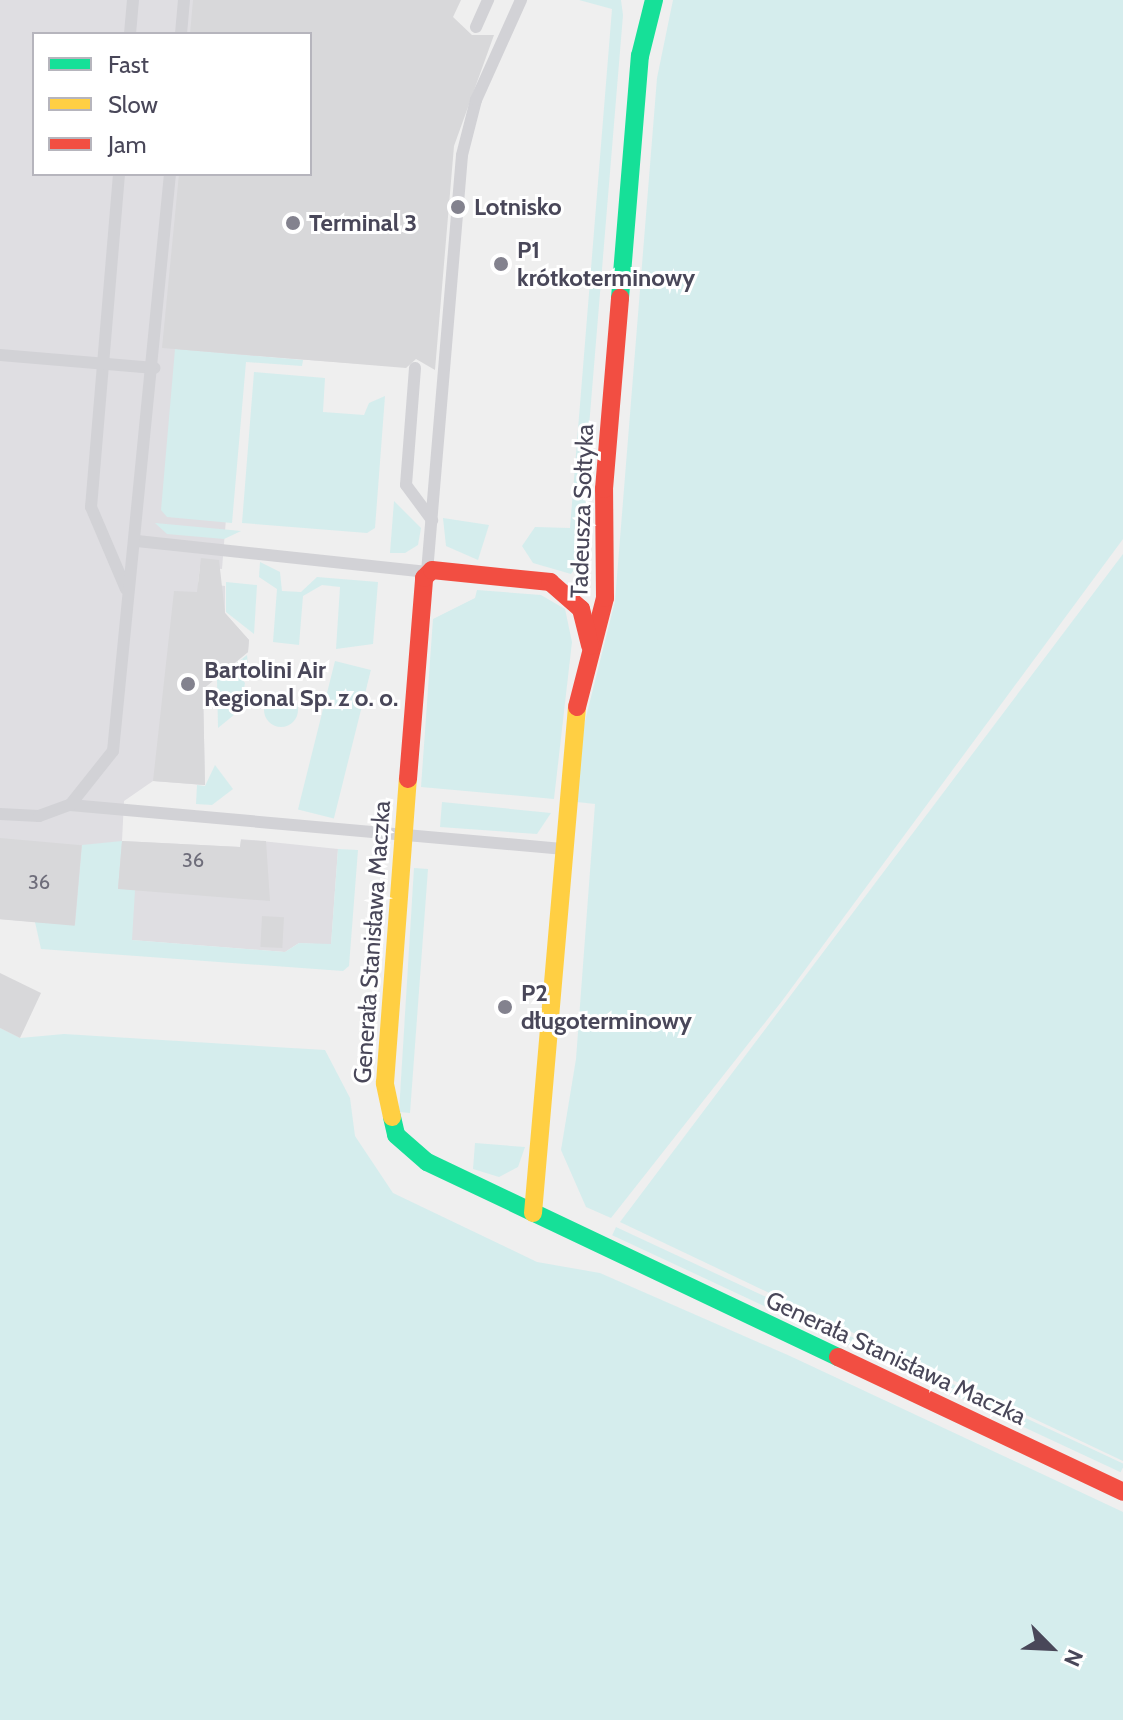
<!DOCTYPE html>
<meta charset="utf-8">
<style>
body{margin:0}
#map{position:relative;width:1123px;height:1720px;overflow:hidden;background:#efefef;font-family:Cabin,sans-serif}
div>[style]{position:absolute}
.airport>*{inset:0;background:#dfdee2}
.green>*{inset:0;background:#d5eded;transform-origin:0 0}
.round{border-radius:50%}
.building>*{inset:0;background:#d8d8da;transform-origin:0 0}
.lane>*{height:12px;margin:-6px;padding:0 6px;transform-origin:6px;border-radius:6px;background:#d2d2d6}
.fast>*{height:18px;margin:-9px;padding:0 9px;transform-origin:9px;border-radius:9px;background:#16e098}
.slow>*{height:18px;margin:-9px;padding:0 9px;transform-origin:9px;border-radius:9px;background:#ffcf43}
.jam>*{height:18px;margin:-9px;padding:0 9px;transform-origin:9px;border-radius:9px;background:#f24e42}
.dots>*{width:22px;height:22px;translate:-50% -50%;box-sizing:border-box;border:4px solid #fff;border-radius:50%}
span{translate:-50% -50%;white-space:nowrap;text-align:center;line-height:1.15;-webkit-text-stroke:6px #fff;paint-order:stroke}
.number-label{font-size:20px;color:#6e6d7a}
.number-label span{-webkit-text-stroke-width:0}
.poi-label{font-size:24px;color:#494759;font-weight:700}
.left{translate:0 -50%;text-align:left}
.street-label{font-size:24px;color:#494759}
.legend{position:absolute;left:32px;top:32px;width:280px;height:144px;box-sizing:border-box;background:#fff;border:2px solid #b6b5bd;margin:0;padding:10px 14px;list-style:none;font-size:24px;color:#494759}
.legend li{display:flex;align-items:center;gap:16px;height:40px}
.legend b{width:40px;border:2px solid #b6b5bd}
.north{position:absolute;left:1011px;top:1608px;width:80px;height:80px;-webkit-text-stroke:6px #fff;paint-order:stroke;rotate:114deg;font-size:22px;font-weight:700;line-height:32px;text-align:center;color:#494759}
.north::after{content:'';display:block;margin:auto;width:28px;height:36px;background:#494759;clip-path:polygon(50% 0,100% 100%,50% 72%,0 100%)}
</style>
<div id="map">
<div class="airport">
<div style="clip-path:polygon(evenodd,0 0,414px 0,390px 366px,239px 355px,222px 569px,200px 567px,198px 583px,225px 586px,225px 613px,249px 640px,248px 652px,203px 689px,205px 785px,153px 781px,124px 801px,122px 841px,240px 847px,241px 839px,338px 849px,331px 945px,299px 943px,285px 952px,41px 933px,35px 922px,0 919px,0 0,34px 34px,310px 34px,310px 174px,34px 174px,34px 34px)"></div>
</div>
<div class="green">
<div style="clip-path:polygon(579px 0,621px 0,623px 15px,584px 487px,590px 548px,571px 574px,533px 563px,522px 546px,535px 527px,570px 528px,612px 9px)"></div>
<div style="clip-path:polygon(673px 0,1123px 0,1123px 539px,782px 1001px,611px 1218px,586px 1207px,561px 1150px,576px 1059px,595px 804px,577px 802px,583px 729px,615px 601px,657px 78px)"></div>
<div style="clip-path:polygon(175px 349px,303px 360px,302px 366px,246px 362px,232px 523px,167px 517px,161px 510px)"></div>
<div style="clip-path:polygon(254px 372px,325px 378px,323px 412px,364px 415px,369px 403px,385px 396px,375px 528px,367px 533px,242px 523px)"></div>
<div style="clip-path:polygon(394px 501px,421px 528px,418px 545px,405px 553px,390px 553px)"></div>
<div style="clip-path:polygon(443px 518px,489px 525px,478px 560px,446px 546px)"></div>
<div style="clip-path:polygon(155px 523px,231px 530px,241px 531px,224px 539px,167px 534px)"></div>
<div style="clip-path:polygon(1123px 554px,1123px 1461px,620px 1222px)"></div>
<div style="clip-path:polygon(260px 562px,280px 572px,282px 591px,301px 592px,317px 577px,378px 582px,373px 644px,336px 649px,340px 587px,322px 585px,303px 596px,299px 645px,273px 642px,277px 589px,259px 577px)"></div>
<div style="clip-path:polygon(226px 582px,257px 585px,254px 634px,226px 612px)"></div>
<div style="clip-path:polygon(477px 590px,541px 595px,565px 609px,572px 642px,554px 799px,421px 787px,433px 619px,475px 598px)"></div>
<div style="clip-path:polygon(247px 655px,249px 676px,240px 666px,235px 671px,245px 683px,240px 710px,218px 728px,217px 679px)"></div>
<div style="left:335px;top:661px;width:37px;height:153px;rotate:14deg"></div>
<div class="round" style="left:264px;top:693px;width:34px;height:34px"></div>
<div style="clip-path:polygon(215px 765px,233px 789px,212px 805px,196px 804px,197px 785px,205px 786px)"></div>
<div style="clip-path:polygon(442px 802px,551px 813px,537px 834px,440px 827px)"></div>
<div style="clip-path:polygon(122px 841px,118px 888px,135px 890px,132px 940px,285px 952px,299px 943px,331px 944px,338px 849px,358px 850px,349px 966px,343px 971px,41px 949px,35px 922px,75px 925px,82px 845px)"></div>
<div style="clip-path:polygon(414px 868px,428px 869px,410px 1113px,399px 1112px)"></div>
<div style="clip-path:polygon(0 1028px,20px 1038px,64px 1034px,325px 1050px,350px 1098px,355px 1136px,393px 1193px,537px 1262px,600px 1273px,790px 1356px,1123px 1512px,1123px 1720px,0 1720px)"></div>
<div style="clip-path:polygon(475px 1143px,525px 1147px,518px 1167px,499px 1177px,473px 1169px)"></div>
<div style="left:616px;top:1227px;width:561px;height:9px;rotate:25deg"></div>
</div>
<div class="building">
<div style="clip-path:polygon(193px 0,461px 0,453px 17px,472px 35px,494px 35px,454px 146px,435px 370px,416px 359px,406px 368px,162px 348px,179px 174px,310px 174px,310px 34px,190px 34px)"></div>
<div style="clip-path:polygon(201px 558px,219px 560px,225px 613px,249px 640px,248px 652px,203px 689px,205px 785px,153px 781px,174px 591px,197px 592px)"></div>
<div style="left:0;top:838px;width:82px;height:81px;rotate:5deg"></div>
<div style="clip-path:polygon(241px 840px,266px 841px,270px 901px,118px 889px,122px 841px,240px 847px)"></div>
<div style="left:262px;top:916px;width:22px;height:31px;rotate:3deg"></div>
<div style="clip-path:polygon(0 973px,41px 993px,20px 1038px,0 1028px)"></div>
</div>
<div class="lane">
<div style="left:476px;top:27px;width:30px;rotate:-66deg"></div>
<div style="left:130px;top:34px;width:34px;rotate:-85deg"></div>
<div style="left:181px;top:34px;width:34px;rotate:-85deg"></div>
<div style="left:119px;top:174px;width:334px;rotate:94.8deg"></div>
<div style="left:91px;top:507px;width:89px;rotate:66.9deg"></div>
<div style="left:0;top:355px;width:155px;rotate:4.8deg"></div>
<div style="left:415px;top:368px;width:117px;rotate:94.4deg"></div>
<div style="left:406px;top:485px;width:44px;rotate:53.4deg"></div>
<div style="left:137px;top:541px;width:292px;rotate:6.1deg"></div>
<div style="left:427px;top:572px;width:418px;rotate:-85.2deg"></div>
<div style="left:462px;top:155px;width:57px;rotate:-75.7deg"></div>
<div style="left:476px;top:100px;width:110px;rotate:-65.8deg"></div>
<div style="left:70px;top:805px;width:491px;rotate:5.1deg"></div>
<div style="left:0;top:814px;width:39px;rotate:3deg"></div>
<div style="left:39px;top:816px;width:33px;rotate:-20deg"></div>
<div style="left:70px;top:805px;width:69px;rotate:-51.5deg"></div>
<div style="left:113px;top:751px;width:580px;rotate:-84.36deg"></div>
</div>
<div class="fast">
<div style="left:620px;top:298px;width:243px;rotate:-85.3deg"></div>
<div style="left:640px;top:56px;width:58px;rotate:-76deg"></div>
<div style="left:392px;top:1117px;width:18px;rotate:77deg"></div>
<div style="left:396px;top:1135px;width:41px;rotate:41.1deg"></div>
<div style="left:427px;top:1162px;width:455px;rotate:25.4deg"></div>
</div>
<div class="slow">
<div style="left:392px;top:1117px;width:35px;rotate:-102deg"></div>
<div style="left:385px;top:1083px;width:305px;rotate:-85.7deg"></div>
<div style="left:533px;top:1213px;width:508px;rotate:-85.03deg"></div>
</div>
<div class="jam">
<div style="left:577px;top:707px;width:113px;rotate:-75.6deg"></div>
<div style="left:605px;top:598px;width:109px;rotate:-90.5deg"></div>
<div style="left:604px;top:489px;width:192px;rotate:-85.2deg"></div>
<div style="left:408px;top:779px;width:202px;rotate:-85.4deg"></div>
<div style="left:424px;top:578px;width:11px;rotate:-45deg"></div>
<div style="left:432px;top:570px;width:119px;rotate:5.8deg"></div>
<div style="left:550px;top:582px;width:41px;rotate:41.1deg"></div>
<div style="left:581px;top:609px;width:38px;rotate:76deg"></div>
<div style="left:838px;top:1357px;width:315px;rotate:25.3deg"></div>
</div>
<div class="dots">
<div style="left:458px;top:207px;background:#83828e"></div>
<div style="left:293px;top:223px;background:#83828e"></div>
<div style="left:501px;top:264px;background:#83828e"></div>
<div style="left:188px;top:684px;background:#83828e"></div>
<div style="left:505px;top:1007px;background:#83828e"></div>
</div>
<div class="number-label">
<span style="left:193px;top:860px">36</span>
<span style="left:39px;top:882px">36</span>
</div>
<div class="poi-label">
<span class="left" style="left:474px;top:207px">Lotnisko</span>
<span class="left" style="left:309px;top:223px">Terminal 3</span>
<span class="left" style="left:517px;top:264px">P1<br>krótkoterminowy</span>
<span class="left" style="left:204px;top:684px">Bartolini Air<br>Regional Sp. z o. o.</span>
<span class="left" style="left:521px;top:1007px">P2<br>długoterminowy</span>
</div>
<div class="street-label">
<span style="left:582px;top:511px;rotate:-88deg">Tadeusza Sołtyka</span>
<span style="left:372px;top:942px;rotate:-86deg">Generała Stanisława Maczka</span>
<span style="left:896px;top:1358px;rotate:25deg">Generała Stanisława Maczka</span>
</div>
<ul class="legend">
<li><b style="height:10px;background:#16e098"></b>Fast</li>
<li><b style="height:10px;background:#ffcf43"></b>Slow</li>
<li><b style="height:10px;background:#f24e42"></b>Jam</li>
</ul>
<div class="north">N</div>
</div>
